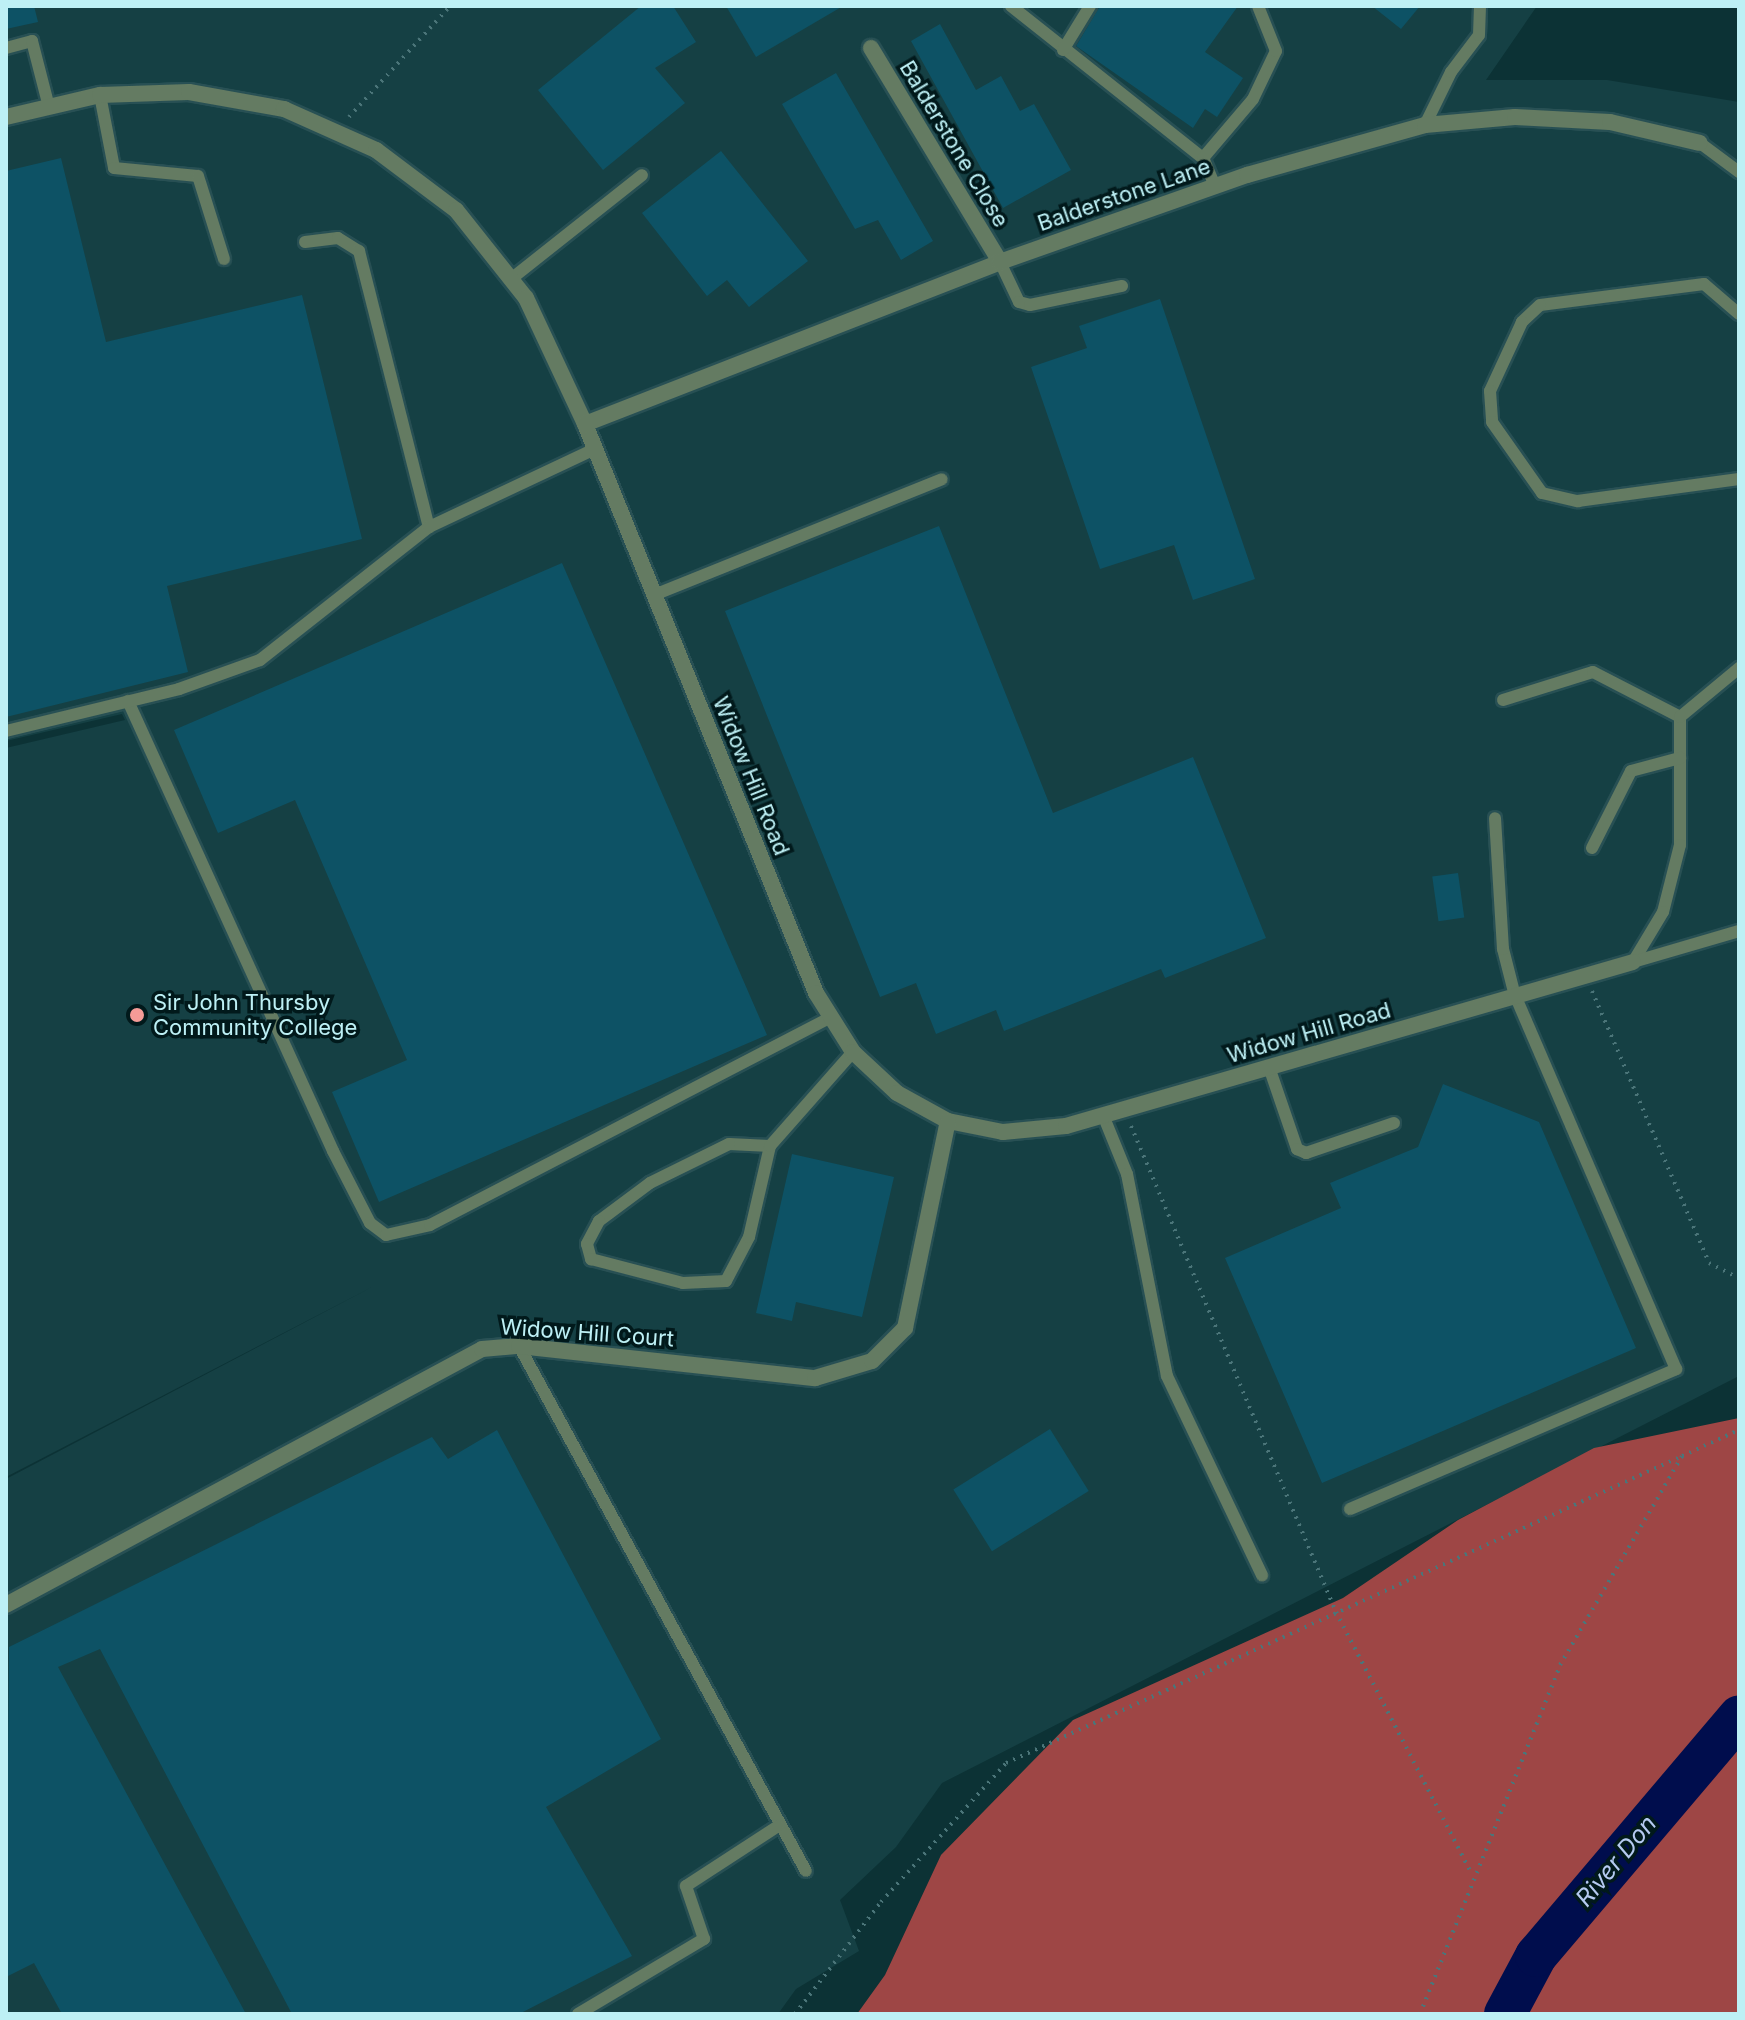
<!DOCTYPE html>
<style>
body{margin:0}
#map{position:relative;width:1745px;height:2020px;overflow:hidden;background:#0c3235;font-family:Inter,sans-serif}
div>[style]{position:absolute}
.built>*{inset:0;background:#154044}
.forest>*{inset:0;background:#9e4645}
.river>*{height:42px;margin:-21px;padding:0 21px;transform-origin:21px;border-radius:21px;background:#000d4d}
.building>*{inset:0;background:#0d5265;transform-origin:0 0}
.path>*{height:4px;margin-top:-2px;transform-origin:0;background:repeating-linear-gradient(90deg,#4b7579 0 2px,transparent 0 8px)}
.roads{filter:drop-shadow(2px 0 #285054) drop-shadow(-2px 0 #285054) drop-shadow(0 2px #285054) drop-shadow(0 -2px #285054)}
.lane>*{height:12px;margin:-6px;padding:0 6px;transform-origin:6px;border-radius:6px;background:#647b62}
.street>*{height:16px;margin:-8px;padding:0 8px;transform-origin:8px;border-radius:8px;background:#647b62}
.dots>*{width:22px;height:22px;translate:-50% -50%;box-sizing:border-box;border:4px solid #01191b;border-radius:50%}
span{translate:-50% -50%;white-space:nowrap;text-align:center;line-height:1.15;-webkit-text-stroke:7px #01191b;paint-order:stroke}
.street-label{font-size:22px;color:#bdf0f5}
.poi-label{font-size:22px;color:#bdf0f5}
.left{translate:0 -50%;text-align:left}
.water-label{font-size:24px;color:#b5caf1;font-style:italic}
.frame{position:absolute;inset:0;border:8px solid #bdf0f5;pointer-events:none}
</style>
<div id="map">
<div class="built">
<div style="clip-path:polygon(6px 6px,1537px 6px,1486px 80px,1607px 80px,1739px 102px,1739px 1376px,942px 1783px,896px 1847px,840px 1900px,859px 1951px,796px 1989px,778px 2014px,6px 2014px,6px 1479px,374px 1286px,6px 1477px,6px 748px,125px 720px,122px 714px,6px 741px)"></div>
</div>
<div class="forest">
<div style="clip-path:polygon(1739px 1418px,1739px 2014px,857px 2014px,885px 1975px,941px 1855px,1073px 1720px,1343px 1598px,1458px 1520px,1594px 1448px)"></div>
</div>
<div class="river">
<div style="left:1505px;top:2014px;width:66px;rotate:-61.9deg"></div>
<div style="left:1536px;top:1956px;width:314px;rotate:-49.7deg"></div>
</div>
<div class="building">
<div style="clip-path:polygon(6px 6px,34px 6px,38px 22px,6px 29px)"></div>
<div style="clip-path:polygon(641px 6px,673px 6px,696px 42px,655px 68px,685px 103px,603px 170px,538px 90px)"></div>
<div style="clip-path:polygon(726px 6px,843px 6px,756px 57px)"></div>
<div style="clip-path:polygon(1100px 6px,1238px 6px,1205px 52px,1243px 78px,1217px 117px,1205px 109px,1193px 128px,1076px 46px)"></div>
<div style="clip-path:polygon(1372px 6px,1420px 6px,1401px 29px)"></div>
<div style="clip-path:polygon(940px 24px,976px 90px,1001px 76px,1020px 111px,1034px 104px,1071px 170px,1003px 208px,911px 41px)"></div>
<div style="clip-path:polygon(836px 73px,933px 241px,901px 260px,878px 220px,855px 229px,782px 104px)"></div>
<div style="clip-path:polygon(721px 151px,808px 261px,749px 307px,727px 280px,707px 296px,642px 213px)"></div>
<div style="clip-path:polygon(61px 158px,106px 342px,302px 295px,362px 539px,167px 586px,188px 672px,6px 717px,6px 171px)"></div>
<div style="clip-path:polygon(1160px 299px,1255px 579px,1193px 600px,1174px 545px,1100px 569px,1031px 367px,1087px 348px,1079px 326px)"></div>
<div style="clip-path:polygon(939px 526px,1053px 813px,1193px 757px,1266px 938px,1165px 978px,1161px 969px,1004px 1031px,996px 1010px,936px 1034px,916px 983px,880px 997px,725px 611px)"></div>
<div style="clip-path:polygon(562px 563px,767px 1035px,379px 1202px,332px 1092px,407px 1060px,295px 800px,218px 833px,174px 730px)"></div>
<div style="left:1458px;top:873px;width:45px;height:26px;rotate:82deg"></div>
<div style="clip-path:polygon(1443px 1084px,1539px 1122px,1636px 1348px,1322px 1483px,1225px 1258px,1341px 1208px,1330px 1183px,1418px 1147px)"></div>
<div style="clip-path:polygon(792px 1154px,894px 1177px,862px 1317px,796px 1302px,792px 1321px,756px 1313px)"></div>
<div style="left:1050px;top:1429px;width:73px;height:114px;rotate:58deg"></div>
<div style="clip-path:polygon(497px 1430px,661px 1739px,546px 1807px,632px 1956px,519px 2014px,292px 2014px,100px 1649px,58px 1667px,246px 2014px,62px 2014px,34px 1963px,6px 1977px,9px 1647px,432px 1437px,448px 1459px)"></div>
</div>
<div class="path">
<div style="left:349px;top:117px;width:150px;rotate:-47.7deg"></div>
<div style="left:1592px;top:991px;width:296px;rotate:66.7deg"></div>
<div style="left:1709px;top:1263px;width:34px;rotate:27deg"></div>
<div style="left:1131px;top:1126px;width:527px;rotate:67.13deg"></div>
<div style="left:1336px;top:1612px;width:295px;rotate:62.6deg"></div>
<div style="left:795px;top:2014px;width:141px;rotate:-52.5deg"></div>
<div style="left:881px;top:1902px;width:187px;rotate:-48deg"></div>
<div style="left:1006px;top:1763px;width:742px;rotate:-24.42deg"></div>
<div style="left:1420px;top:2014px;width:376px;rotate:-68.1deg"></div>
<div style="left:1560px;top:1665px;width:242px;rotate:-59.7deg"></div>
<div style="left:1682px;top:1456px;width:63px;rotate:-24.5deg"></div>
</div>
<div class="roads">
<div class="lane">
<div style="left:1011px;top:6px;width:245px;rotate:38.4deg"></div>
<div style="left:6px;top:48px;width:27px;rotate:-15deg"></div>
<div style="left:32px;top:41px;width:68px;rotate:75.6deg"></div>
<div style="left:1063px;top:50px;width:52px;rotate:-58.5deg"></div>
<div style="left:100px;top:95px;width:74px;rotate:79.1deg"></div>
<div style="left:114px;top:168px;width:84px;rotate:5.4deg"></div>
<div style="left:198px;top:176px;width:87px;rotate:72.6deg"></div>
<div style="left:1425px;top:125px;width:59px;rotate:-63.9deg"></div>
<div style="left:1451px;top:72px;width:46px;rotate:-52.9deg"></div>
<div style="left:1479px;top:35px;width:29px;rotate:-88deg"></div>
<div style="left:1700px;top:143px;width:49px;rotate:36.6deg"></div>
<div style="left:1215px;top:186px;width:30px;rotate:-113deg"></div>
<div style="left:1203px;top:158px;width:77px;rotate:-49.7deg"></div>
<div style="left:1253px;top:99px;width:53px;rotate:-64.4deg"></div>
<div style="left:1276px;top:51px;width:48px;rotate:-111.8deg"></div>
<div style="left:305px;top:242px;width:33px;rotate:-7deg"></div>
<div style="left:338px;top:238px;width:25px;rotate:32deg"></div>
<div style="left:359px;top:251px;width:285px;rotate:75.8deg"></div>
<div style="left:1000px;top:262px;width:44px;rotate:64.6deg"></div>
<div style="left:1019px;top:302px;width:11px;rotate:15deg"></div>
<div style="left:1030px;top:305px;width:94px;rotate:-11.7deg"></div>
<div style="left:511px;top:279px;width:167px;rotate:-38.4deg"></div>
<div style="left:1739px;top:314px;width:46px;rotate:-139.4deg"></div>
<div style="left:1704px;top:284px;width:165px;rotate:172.7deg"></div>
<div style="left:1540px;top:305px;width:25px;rotate:137deg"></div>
<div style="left:1522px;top:322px;width:76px;rotate:114.9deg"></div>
<div style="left:1490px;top:391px;width:31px;rotate:86deg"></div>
<div style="left:1492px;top:422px;width:87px;rotate:54.8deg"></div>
<div style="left:1542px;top:493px;width:37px;rotate:13deg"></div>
<div style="left:1578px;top:501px;width:162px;rotate:-7.8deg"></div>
<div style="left:654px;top:595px;width:310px;rotate:-21.9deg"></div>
<div style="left:1503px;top:700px;width:94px;rotate:-17.3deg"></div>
<div style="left:1593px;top:672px;width:98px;rotate:27.3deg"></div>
<div style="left:1680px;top:717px;width:128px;rotate:90deg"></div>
<div style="left:1680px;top:845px;width:69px;rotate:104.2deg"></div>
<div style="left:1663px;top:912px;width:58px;rotate:121deg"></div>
<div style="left:128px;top:701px;width:494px;rotate:65.5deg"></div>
<div style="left:333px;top:1151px;width:81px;rotate:62.8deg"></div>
<div style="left:370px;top:1223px;width:20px;rotate:37deg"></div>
<div style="left:386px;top:1235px;width:45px;rotate:-12.8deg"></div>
<div style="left:430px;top:1225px;width:452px;rotate:-27.4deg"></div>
<div style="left:1680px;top:717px;width:77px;rotate:-39.7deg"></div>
<div style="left:6px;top:731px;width:178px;rotate:-13.6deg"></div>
<div style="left:179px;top:689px;width:86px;rotate:-19.7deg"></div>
<div style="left:260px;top:660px;width:215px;rotate:-38.2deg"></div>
<div style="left:429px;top:527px;width:183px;rotate:-25.2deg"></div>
<div style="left:1592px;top:848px;width:86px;rotate:-63.1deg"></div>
<div style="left:1631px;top:771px;width:51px;rotate:-14.9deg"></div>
<div style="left:1633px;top:962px;width:110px;rotate:-16.3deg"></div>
<div style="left:1269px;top:1067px;width:87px;rotate:71.1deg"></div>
<div style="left:1297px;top:1149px;width:10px;rotate:24deg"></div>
<div style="left:1306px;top:1153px;width:93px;rotate:-18.8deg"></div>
<div style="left:1103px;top:1115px;width:64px;rotate:67.9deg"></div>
<div style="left:1127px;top:1174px;width:206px;rotate:78.8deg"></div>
<div style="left:1167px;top:1376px;width:221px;rotate:64.5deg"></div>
<div style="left:770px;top:1146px;width:41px;rotate:-177.2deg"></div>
<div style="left:729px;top:1144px;width:88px;rotate:153.7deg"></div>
<div style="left:650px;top:1183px;width:64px;rotate:143.3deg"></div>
<div style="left:599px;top:1221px;width:26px;rotate:118deg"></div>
<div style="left:587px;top:1244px;width:16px;rotate:75deg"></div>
<div style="left:591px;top:1259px;width:95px;rotate:14.6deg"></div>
<div style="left:683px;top:1283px;width:43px;rotate:-2.7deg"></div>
<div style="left:726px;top:1281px;width:50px;rotate:-62.4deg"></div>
<div style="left:749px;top:1237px;width:93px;rotate:-77deg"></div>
<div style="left:770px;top:1146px;width:125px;rotate:-48.6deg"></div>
<div style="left:519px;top:1346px;width:598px;rotate:61.34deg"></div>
<div style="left:1350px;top:1509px;width:355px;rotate:-23.2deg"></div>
<div style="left:1676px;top:1369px;width:406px;rotate:-113.3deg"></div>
<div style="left:1515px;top:996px;width:49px;rotate:-104.3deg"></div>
<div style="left:1503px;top:949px;width:131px;rotate:-93.5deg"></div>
<div style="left:578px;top:2014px;width:147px;rotate:-30.8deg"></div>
<div style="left:704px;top:1939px;width:56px;rotate:-108.8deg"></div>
<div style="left:686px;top:1886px;width:110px;rotate:-33.1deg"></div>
</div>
<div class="street">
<div style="left:871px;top:48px;width:250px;rotate:58.9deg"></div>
<div style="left:6px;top:117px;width:97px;rotate:-13.2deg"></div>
<div style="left:100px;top:95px;width:89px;rotate:-1.9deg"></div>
<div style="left:189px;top:92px;width:97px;rotate:10.1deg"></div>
<div style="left:284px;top:109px;width:101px;rotate:24deg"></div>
<div style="left:376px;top:150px;width:100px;rotate:36.9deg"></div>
<div style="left:456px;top:210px;width:112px;rotate:51.5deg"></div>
<div style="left:526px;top:298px;width:139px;rotate:64.9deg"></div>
<div style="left:585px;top:424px;width:614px;rotate:67.9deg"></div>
<div style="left:816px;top:993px;width:70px;rotate:57.9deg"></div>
<div style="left:853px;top:1052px;width:60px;rotate:43deg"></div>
<div style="left:897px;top:1093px;width:58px;rotate:28.8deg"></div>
<div style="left:948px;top:1121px;width:56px;rotate:11.3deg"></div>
<div style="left:1003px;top:1132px;width:63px;rotate:-5.4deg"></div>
<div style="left:1066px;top:1126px;width:590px;rotate:-16.13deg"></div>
<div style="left:585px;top:424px;width:445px;rotate:-21.3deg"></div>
<div style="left:1000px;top:262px;width:262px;rotate:-19.4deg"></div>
<div style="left:1247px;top:175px;width:185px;rotate:-15.7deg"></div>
<div style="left:1425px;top:125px;width:90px;rotate:-5.1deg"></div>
<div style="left:1515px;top:117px;width:95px;rotate:3deg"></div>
<div style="left:1610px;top:122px;width:92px;rotate:13.1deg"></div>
<div style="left:6px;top:1605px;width:540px;rotate:-28.27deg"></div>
<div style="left:482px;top:1349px;width:37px;rotate:-5deg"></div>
<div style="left:519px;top:1346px;width:298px;rotate:6.2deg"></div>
<div style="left:815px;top:1378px;width:59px;rotate:-16.6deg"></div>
<div style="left:872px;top:1361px;width:47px;rotate:-45deg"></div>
<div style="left:905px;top:1328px;width:211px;rotate:-78.3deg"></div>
</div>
</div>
<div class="dots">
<div style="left:137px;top:1015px;background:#f59b97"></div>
</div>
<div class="street-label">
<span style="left:954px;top:144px;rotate:59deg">Balderstone Close</span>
<span style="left:1124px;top:195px;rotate:-19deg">Balderstone Lane</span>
<span style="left:751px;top:776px;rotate:68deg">Widow Hill Road</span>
<span style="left:1309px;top:1033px;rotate:-16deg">Widow Hill Road</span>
<span style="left:587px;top:1333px;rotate:4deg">Widow Hill Court</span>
</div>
<div class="poi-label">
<span class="left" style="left:153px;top:1015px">Sir John Thursby<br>Community College</span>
</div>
<div class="water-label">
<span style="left:1616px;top:1861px;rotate:-50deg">River Don</span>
</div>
<div class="frame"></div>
</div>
